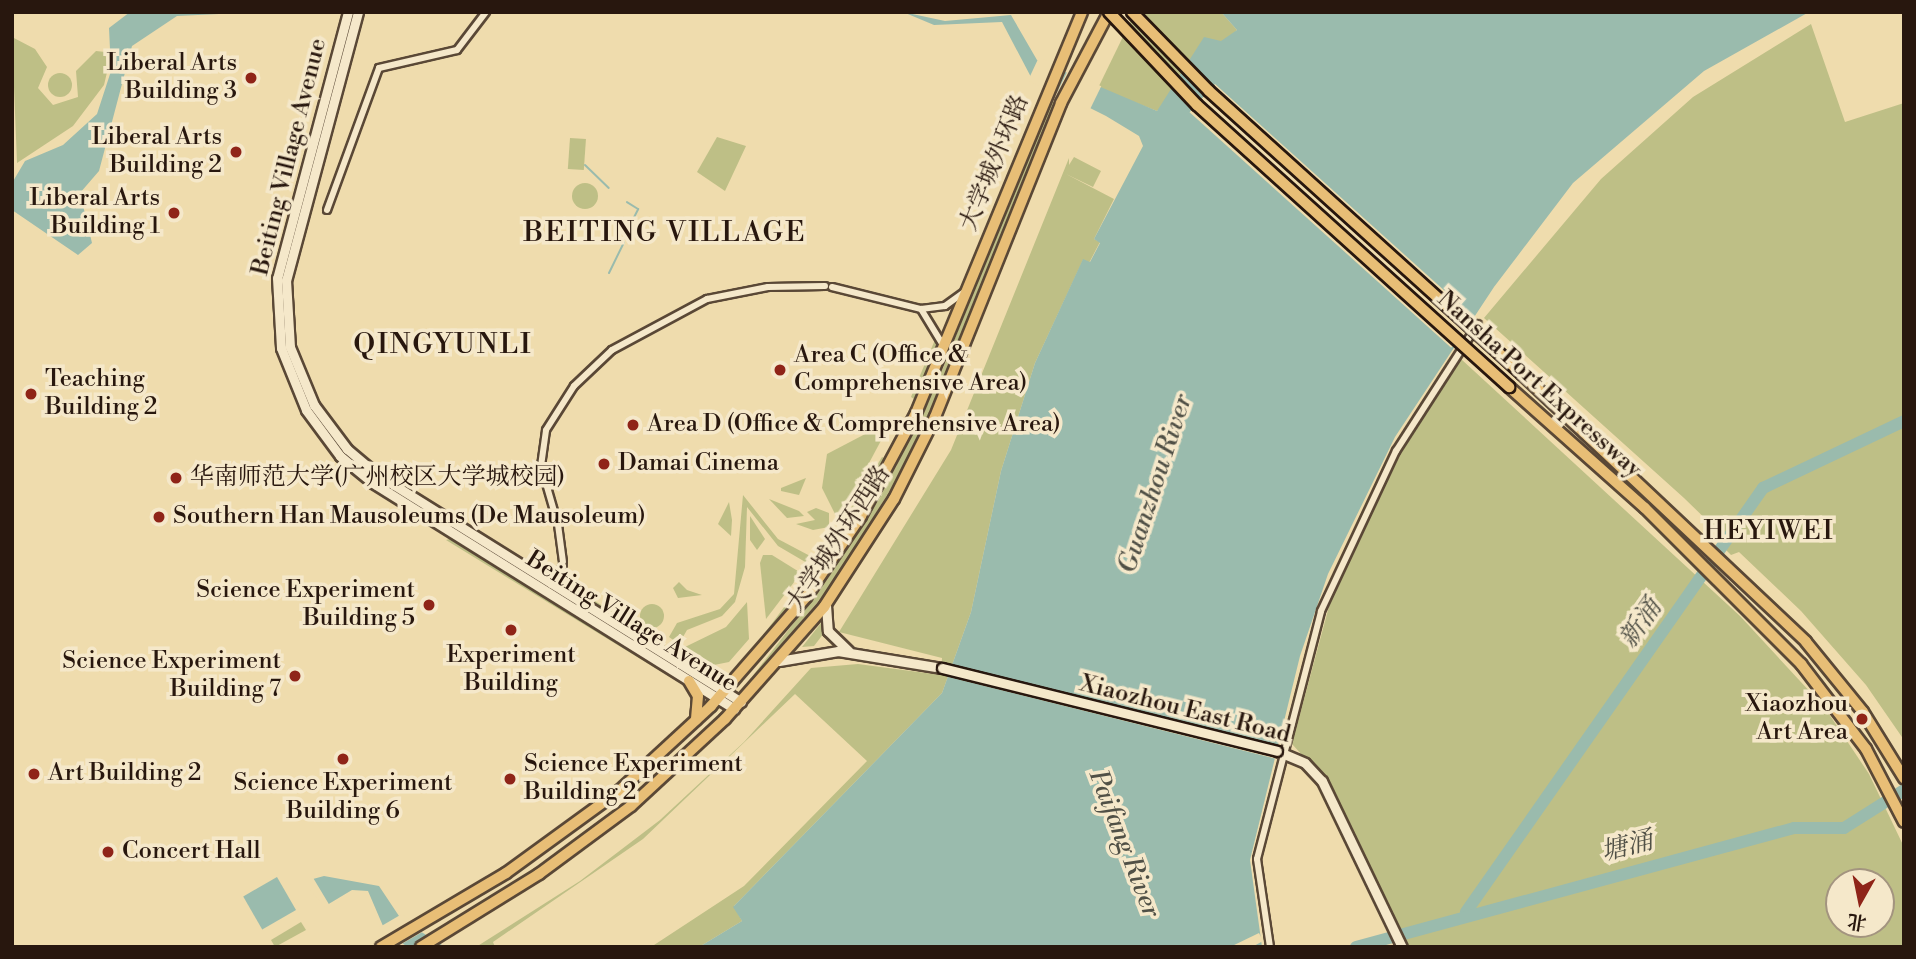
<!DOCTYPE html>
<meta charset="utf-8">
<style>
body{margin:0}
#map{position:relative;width:1916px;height:959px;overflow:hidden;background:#efdcad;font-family:"Libre Bodoni","Noto Serif SC",serif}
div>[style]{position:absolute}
.green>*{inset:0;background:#bebf86;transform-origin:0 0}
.round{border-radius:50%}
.water>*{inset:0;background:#9abbad;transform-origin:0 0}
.pier>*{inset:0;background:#efdcad;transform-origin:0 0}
.stream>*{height:2px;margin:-1px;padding:0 1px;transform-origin:1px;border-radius:1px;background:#9abbad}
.river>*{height:12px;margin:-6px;padding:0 6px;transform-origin:6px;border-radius:6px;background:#9abbad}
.roads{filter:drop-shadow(2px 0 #5a4836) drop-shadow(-2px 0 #5a4836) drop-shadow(0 2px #5a4836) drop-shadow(0 -2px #5a4836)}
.street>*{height:6px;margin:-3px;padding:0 3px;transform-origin:3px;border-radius:3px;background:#f5e8ca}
.secondary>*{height:9px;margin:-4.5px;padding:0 4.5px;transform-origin:4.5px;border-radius:4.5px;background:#f5e8ca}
.primary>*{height:10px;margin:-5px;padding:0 5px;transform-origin:5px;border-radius:5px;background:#e8be76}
.highway>*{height:10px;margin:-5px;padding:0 5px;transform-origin:5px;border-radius:5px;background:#e8be76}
.bridges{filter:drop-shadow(2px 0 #28170e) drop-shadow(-2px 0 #28170e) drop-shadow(0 2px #28170e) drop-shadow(0 -2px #28170e)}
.secondary-bridge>*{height:9px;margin:-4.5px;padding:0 4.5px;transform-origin:4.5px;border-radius:4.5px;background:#f5e8ca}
.highway-bridge>*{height:10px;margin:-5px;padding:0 5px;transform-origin:5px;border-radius:5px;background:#e8be76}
.dots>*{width:19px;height:19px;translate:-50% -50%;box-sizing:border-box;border:4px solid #f5e8ca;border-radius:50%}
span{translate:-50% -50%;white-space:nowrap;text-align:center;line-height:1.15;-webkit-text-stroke:7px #f5e8ca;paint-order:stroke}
.poi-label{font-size:24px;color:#28170e}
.right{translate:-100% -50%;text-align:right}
.left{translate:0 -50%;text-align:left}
.street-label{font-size:24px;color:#28170e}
.water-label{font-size:26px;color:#505046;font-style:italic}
.neighbourhood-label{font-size:26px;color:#28170e;letter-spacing:2px}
.quarter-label{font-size:28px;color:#28170e;letter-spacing:2px}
.frame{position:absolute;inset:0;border:14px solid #28170e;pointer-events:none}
.north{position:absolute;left:1825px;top:868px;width:70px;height:70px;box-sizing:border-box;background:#f5e8ca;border:2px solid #a3947f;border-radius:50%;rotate:189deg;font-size:19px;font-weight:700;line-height:28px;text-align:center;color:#28170e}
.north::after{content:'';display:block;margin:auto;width:24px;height:32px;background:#8f2418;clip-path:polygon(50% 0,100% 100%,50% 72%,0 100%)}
</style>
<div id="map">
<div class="green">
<div style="clip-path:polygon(1135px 12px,1221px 12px,1237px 30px,1157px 111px,1098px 88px)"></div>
<div style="clip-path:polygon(1811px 24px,1845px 122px,1904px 103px,1904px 740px,1866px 685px,1801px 611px,1739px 552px,1731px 555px,1715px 539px,1718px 531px,1684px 498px,1484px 318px,1601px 179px,1693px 97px)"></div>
<div style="clip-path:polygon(12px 37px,35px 49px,47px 67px,38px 88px,53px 105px,78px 97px,76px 71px,96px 51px,105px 52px,108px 68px,104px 85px,73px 126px,17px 163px)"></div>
<div class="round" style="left:48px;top:73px;width:24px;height:24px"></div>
<div style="clip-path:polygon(1050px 100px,1056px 103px,953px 361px,902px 471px,828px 590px,741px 691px,827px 580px,896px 467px,944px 366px)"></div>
<div style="clip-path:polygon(717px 137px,746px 146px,725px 191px,697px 172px)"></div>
<div style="left:570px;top:138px;width:16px;height:31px;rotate:4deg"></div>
<div style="clip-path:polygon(1074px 157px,1101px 171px,1093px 187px,1066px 174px,1114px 199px,1094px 239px,1100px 242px,1089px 263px,1083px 260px,1035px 363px,1001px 471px,971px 612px,942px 693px,734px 906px,742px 921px,699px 947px,651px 947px,744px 886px,867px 761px,795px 694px,643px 839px,493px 942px,495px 947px,476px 947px,580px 881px,660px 820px,744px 742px,811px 668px,858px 664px,941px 675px,942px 658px,839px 632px,951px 450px,1069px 158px,1069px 165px)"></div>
<div class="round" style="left:572px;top:183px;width:26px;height:26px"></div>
<div style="clip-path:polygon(937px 335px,937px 351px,914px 399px,911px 397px)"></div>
<div style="clip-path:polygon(evenodd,1461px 359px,1740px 616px,1825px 708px,1869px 774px,1904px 847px,1904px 947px,1409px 947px,1333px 789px,1292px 744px,1331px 599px,1394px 464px,1461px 359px,1839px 882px,1881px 882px,1881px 924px,1839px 924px,1839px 882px)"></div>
<div style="clip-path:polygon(892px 420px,861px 478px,837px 518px,822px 488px,827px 454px)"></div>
<div style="clip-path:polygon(884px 458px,844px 532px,824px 552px,882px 457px)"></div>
<div style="clip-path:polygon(806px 478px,799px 495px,781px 491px,781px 488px)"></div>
<div style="clip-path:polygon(743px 495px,778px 539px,812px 557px,807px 563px,778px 546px,747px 507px,745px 567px,735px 602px,722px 616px,687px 630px,679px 644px,669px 637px,677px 623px,720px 609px,734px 594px)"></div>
<div style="clip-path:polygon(769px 499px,799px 511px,804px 516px,787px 518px)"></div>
<div style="clip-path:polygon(729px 502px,732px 520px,731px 536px,718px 524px)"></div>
<div style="clip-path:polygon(816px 508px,829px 513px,829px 527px,813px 530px,796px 524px,815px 520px,807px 512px)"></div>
<div style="clip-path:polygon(750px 516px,765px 539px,757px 550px,750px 540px)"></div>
<div style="clip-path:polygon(453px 538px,624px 645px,683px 685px,446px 540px)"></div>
<div style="clip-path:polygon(772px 555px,801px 573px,766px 619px,760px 563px,763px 555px)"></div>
<div style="clip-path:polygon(817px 563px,820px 568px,798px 598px,741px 665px)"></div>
<div style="clip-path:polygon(679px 582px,687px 590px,702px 595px,678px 598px,673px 588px)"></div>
<div style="clip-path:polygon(567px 583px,623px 619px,572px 593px)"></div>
<div style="clip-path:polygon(747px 602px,749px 639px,729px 662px,714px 665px,685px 647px,726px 627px)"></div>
<div class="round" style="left:640px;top:604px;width:24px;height:24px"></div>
<div style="clip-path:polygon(821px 623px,824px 633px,814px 646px,802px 647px)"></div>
<div style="clip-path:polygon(633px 627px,708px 672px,706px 676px,634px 630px)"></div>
<div style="clip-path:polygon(301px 922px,306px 930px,275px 947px,271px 940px)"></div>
</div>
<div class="water">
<div style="clip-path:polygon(130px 12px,261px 12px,177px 16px,132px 46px,99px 171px,80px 193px,92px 243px,78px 255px,12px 210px,12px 183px,25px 161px,63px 145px,97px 114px,111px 71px,109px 28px)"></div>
<div style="clip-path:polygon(903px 12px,945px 21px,1011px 15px,1037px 60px,1157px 111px,1204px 37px,1221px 41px,1237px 30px,1221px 12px,1809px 12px,1704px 71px,1573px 183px,1494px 287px,1395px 437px,1328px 574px,1300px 656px,1250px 860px,1262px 947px,699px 947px,742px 921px,733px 907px,942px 693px,971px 612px,1001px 471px,1035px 363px,1083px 259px,1090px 262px,1100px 243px,1094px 239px,1143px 146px,1139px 136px,1106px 116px,1032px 79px,1002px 22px,934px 25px)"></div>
<div style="clip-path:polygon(324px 876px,379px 886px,401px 919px,445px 947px,408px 947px,386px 933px,368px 891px,352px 890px,327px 905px,313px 879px)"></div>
<div style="left:277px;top:877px;width:38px;height:39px;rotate:60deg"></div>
</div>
<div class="pier">
<div style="left:1039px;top:57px;width:26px;height:26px;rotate:25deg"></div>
<div style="left:1068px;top:70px;width:37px;height:27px;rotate:26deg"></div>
<div style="left:1215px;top:84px;width:352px;height:38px;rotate:42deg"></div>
<div style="left:950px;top:664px;width:339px;height:13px;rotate:14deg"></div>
<div style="clip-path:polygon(312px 876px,330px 906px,326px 908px,309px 889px)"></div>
<div style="clip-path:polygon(402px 914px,424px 931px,400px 945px,378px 928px)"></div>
<div style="clip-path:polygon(1259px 933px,1263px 941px,1252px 947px,1230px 947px)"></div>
</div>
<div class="stream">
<div style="left:585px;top:165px;width:33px;rotate:44deg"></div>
<div style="left:626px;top:233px;width:27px;rotate:-63deg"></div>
<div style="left:638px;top:209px;width:13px;rotate:-148deg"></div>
<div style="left:609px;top:273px;width:34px;rotate:-64deg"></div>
</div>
<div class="river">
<div style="left:1466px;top:912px;width:518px;rotate:-54.99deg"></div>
<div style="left:1763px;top:488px;width:156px;rotate:-25.4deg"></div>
<div style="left:1356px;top:947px;width:454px;rotate:-15.2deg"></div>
<div style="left:1794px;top:828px;width:50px"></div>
<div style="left:1844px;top:828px;width:71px;rotate:-32.3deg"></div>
</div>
<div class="roads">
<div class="street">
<div style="left:327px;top:210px;width:151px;rotate:-69.9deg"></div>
<div style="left:379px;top:68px;width:80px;rotate:-13deg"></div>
<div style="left:457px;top:50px;width:48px;rotate:-52.7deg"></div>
<div style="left:832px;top:287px;width:92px;rotate:13.9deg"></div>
<div style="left:921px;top:309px;width:24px;rotate:-7deg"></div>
<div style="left:945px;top:306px;width:24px;rotate:-36deg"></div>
<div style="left:921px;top:309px;width:42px;rotate:58.6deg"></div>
<div style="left:554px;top:511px;width:47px;rotate:-106.1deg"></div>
<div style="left:541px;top:466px;width:36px;rotate:-82deg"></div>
<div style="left:546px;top:430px;width:52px;rotate:-57.5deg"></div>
<div style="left:574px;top:386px;width:52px;rotate:-43.5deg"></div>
<div style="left:612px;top:350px;width:108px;rotate:-28.2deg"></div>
<div style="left:707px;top:299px;width:62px;rotate:-11.1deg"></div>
<div style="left:768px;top:287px;width:57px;rotate:-1deg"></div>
<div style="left:557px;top:517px;width:45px;rotate:82.4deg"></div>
<div style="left:551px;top:585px;width:22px;rotate:-58deg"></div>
<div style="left:1270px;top:947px;width:89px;rotate:-98.4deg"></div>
<div style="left:1257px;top:859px;width:256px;rotate:-75.5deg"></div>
<div style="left:1321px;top:611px;width:177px;rotate:-64.9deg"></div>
<div style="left:1396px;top:451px;width:151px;rotate:-57.2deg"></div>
</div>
<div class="secondary">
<div style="left:348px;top:12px;width:275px;rotate:104.9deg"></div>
<div style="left:277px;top:278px;width:70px;rotate:86.7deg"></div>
<div style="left:281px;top:348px;width:67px;rotate:68deg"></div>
<div style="left:306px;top:410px;width:57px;rotate:53.5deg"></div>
<div style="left:340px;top:456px;width:43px;rotate:39.3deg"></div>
<div style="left:373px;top:483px;width:426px;rotate:32deg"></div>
<div style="left:358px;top:12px;width:278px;rotate:105deg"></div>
<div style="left:286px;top:280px;width:67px;rotate:86.6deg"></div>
<div style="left:290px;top:347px;width:63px;rotate:67.5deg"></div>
<div style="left:314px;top:405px;width:55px;rotate:53.1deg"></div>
<div style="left:347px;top:449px;width:40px;rotate:40deg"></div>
<div style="left:378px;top:475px;width:428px;rotate:32deg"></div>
<div style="left:826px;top:605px;width:26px;rotate:86deg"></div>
<div style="left:828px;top:631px;width:29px;rotate:44deg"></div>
<div style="left:779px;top:661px;width:60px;rotate:-9.6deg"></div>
<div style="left:838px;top:651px;width:105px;rotate:9.3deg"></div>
<div style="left:1277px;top:751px;width:30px;rotate:23deg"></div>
<div style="left:1305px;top:763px;width:25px;rotate:47deg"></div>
<div style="left:1322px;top:781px;width:184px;rotate:64.3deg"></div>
</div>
<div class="primary">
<div style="left:689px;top:681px;width:17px;rotate:59deg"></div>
<div style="left:698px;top:696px;width:24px;rotate:95deg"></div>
<div style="left:381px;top:947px;width:145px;rotate:-30.6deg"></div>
<div style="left:506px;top:873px;width:140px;rotate:-36deg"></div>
<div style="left:619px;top:791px;width:125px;rotate:-42.7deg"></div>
<div style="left:711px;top:706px;width:145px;rotate:-48.9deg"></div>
<div style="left:806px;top:597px;width:98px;rotate:-55.8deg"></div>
<div style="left:861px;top:516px;width:117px;rotate:-61.9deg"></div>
<div style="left:916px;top:413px;width:434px;rotate:-67.5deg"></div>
<div style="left:421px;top:947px;width:139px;rotate:-31.7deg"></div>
<div style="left:539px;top:874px;width:114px;rotate:-36.5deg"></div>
<div style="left:631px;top:806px;width:128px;rotate:-42.8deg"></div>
<div style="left:725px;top:719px;width:149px;rotate:-48.5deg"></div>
<div style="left:824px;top:607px;width:129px;rotate:-57.1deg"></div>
<div style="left:894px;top:499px;width:92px;rotate:-63.4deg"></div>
<div style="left:935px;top:417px;width:338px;rotate:-68.1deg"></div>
<div style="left:1061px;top:103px;width:103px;rotate:-62.2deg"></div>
</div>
<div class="highway">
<div style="left:1522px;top:374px;width:390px;rotate:43.3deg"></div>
<div style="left:1806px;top:642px;width:90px;rotate:50.8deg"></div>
<div style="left:1863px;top:712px;width:78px;rotate:58.2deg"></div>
<div style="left:1509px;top:387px;width:182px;rotate:41.7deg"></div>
<div style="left:1645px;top:508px;width:221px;rotate:45deg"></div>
<div style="left:1801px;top:664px;width:107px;rotate:52.6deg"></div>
<div style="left:1866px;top:749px;width:82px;rotate:62.5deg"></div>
</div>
</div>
<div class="bridges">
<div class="secondary-bridge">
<div style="left:942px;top:668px;width:345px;rotate:13.9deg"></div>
</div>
<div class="highway-bridge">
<div style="left:1109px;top:12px;width:128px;rotate:46.6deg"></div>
<div style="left:1197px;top:105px;width:421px;rotate:42.1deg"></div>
<div style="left:1132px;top:12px;width:110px;rotate:45.7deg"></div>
<div style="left:1209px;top:91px;width:422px;rotate:42.1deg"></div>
</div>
</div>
<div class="dots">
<div style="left:251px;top:78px;background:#8f2418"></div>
<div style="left:236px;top:152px;background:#8f2418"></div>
<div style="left:174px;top:213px;background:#8f2418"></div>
<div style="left:780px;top:370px;background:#8f2418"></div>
<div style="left:31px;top:394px;background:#8f2418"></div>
<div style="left:633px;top:425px;background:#8f2418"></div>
<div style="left:604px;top:464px;background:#8f2418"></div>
<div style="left:176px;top:478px;background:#8f2418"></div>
<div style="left:159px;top:517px;background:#8f2418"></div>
<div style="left:429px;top:605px;background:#8f2418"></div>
<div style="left:511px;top:630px;background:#8f2418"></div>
<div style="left:295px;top:676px;background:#8f2418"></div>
<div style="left:1862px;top:719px;background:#8f2418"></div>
<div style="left:343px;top:759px;background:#8f2418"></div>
<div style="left:34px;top:774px;background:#8f2418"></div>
<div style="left:510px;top:779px;background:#8f2418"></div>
<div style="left:108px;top:852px;background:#8f2418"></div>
</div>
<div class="poi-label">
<span class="right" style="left:237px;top:78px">Liberal Arts<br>Building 3</span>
<span class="right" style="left:222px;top:152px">Liberal Arts<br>Building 2</span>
<span class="right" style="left:160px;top:213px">Liberal Arts<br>Building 1</span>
<span class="left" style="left:794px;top:370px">Area C (Office &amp;<br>Comprehensive Area)</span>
<span class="left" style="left:45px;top:394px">Teaching<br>Building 2</span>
<span class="left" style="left:647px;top:425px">Area D (Office &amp; Comprehensive Area)</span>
<span class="left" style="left:618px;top:464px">Damai Cinema</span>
<span class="left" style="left:190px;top:478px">华南师范大学(广州校区大学城校园)</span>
<span class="left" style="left:173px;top:517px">Southern Han Mausoleums (De Mausoleum)</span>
<span class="right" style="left:415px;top:605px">Science Experiment<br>Building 5</span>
<span style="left:511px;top:670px">Experiment<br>Building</span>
<span class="right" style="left:281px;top:676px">Science Experiment<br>Building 7</span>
<span class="right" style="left:1848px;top:719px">Xiaozhou<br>Art Area</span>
<span class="left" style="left:524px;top:779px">Science Experiment<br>Building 2</span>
<span class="left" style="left:48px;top:774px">Art Building 2</span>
<span style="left:343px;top:798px">Science Experiment<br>Building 6</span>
<span class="left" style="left:122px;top:852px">Concert Hall</span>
</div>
<div class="street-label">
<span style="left:290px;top:157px;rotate:-76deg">Beiting Village Avenue</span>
<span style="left:995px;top:163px;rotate:-68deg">大学城外环路</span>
<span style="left:1539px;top:385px;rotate:42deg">Nansha Port Expressway</span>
<span style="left:839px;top:539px;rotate:-57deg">大学城外环西路</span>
<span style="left:631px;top:622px;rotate:32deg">Beiting Village Avenue</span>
<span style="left:1185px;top:710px;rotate:14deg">Xiaozhou East Road</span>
</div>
<div class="water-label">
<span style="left:1156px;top:484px;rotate:-72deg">Guanzhou River</span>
<span style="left:1641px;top:624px;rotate:-55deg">新涌</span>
<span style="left:1124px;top:844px;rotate:69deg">Paifang River</span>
<span style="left:1627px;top:847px;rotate:-14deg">塘涌</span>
</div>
<div class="neighbourhood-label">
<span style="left:1769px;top:532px">HEYIWEI</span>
</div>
<div class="quarter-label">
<span style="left:665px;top:233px">BEITING VILLAGE</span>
<span style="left:443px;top:345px">QINGYUNLI</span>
</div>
<div class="frame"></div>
<div class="north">北</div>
</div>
